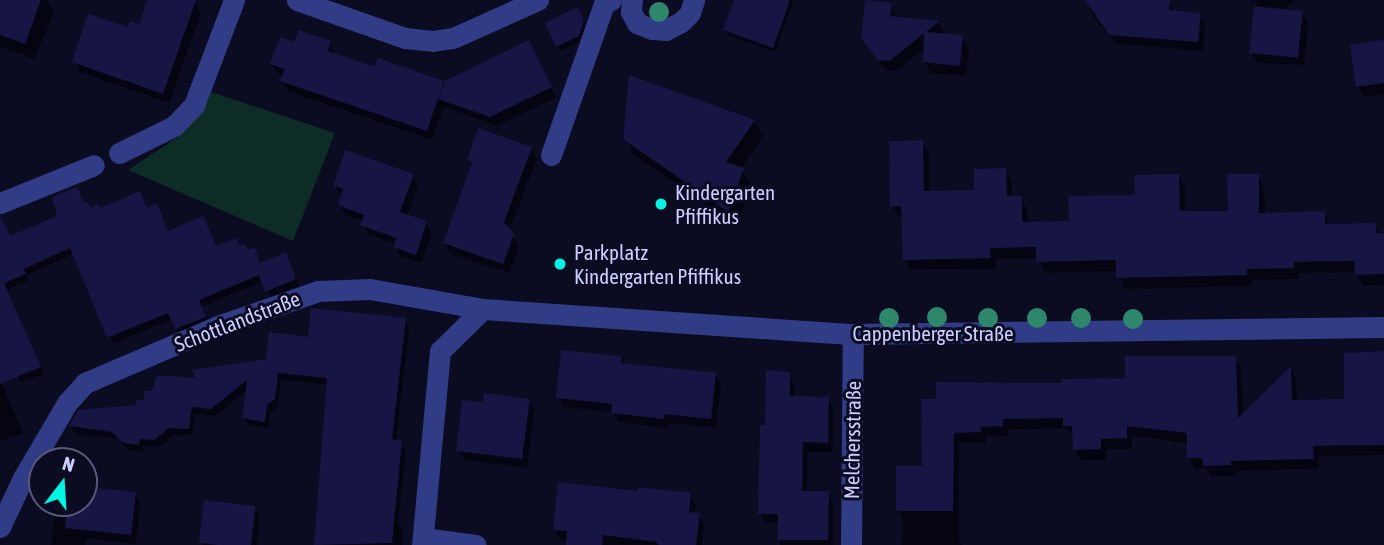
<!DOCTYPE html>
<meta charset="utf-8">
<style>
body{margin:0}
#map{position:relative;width:1384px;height:545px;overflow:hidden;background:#0b0b21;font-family:"Asap Condensed",sans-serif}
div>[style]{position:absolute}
.green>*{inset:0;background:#0d2c25}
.shadow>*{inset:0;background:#0007}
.building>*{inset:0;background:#161544;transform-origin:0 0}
.minor>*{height:21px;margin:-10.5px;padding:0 10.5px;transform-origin:10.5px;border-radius:10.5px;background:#303c86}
.trees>*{width:20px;height:20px;margin:-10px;border-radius:50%;background:#2e876b}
.dots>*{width:19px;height:19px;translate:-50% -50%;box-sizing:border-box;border:4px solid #0b0b21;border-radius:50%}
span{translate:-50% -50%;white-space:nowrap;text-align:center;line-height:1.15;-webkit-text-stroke:6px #0b0b21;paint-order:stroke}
.poi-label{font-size:21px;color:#cbceff}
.left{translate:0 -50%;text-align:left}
.street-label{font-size:21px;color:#cbceff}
.north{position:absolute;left:28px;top:447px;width:70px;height:70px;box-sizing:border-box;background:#0b0b21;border:2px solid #58597a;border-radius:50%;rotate:17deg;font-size:19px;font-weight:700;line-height:28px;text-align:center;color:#cbceff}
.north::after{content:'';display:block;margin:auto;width:24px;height:32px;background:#00f6e3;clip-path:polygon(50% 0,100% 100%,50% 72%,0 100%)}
</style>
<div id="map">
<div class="green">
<div style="clip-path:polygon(211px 92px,335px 133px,293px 241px,128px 170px,178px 137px,203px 110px)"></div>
</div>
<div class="shadow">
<div style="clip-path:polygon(0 0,47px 0,54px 13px,34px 59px,0 47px)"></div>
<div style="clip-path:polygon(149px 0,189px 0,195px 2px,201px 13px,169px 103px,80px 72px,74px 61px,129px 29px,140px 26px)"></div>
<div style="clip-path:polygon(736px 0,794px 0,775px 52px,728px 35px,725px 30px)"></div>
<div style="clip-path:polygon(1090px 0,1169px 1px,1174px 12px,1200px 15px,1205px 24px,1203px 51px,1116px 44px,1095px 19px,1089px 9px)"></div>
<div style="clip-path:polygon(1257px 0,1295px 0,1283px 11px,1302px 13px,1308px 24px,1304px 65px,1257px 63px,1251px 52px)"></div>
<div style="clip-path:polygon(891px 4px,897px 18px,939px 22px,944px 32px,941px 35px,962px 37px,969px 47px,966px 76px,931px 73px,925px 62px,925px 48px,896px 71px,886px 70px,870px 49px)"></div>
<div style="clip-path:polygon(577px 10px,586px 28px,581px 41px,561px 51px,547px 24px)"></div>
<div style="clip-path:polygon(1384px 42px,1384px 94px,1364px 97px,1358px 86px)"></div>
<div style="clip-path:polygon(330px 43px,335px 55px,376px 70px,443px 82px,445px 85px,535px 52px,556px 98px,497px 126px,444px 107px,432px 140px,288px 91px,282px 81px,284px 76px,278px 74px,272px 64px,295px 45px)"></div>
<div style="clip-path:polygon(711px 106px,754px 121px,763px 136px,741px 169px,751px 185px,737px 226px,634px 155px,625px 139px)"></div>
<div style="clip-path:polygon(922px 142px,929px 153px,929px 193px,976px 192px,1005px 170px,1012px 182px,1012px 198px,1021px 198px,1027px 209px,1028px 224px,1070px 223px,1178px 176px,1185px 187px,1185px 213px,1230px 212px,1258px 176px,1264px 187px,1265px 215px,1324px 213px,1330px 224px,1375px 225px,1380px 235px,1384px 235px,1384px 285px,1363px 286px,1356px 272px,1299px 273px,1299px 279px,1252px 280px,1252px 286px,1124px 289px,1118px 271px,1045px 273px,1038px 258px,996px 259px,996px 269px,911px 270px,905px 259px,903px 217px,899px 217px,892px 206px)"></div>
<div style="clip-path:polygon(531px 148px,537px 159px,509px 231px,519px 246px,509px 273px,450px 254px,445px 243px,472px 166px,469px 160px)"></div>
<div style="clip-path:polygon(413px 175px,418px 185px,407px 216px,426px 223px,432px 233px,421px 263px,400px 256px,395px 244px,368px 234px,363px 221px,345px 215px,340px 205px,343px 196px,335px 186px)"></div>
<div style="clip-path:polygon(84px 205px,100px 210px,147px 210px,168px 232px,216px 248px,240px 248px,258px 256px,261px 264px,289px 261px,299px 286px,270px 298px,263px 281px,201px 307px,208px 323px,180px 335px,173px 319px,113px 344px,74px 254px,26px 275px,28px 281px,6px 290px,44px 374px,21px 383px,0 335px,0 236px,10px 238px)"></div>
<div style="clip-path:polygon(404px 320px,409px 328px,396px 442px,401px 442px,406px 450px,398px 523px,403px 531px,402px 545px,315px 545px,328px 385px,281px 380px,278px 407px,270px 413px,269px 428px,249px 425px,244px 418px,247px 390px,216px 416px,195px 414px,192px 436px,174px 435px,159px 447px,144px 446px,143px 452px,129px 451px,118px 439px,75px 434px,71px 426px,79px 412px,138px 407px,198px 380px,267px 361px,309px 339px)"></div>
<div style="clip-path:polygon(1384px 354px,1384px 455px,1319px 456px,1319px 469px,1236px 471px,1237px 476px,1211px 476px,1206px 468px,1195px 469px,1189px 458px,1189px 443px,1132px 436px,1132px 449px,1106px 449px,1106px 460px,1081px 460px,1074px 449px,1074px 437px,1066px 428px,1008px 430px,1008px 436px,986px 437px,986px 443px,959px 443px,959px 540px,962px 545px,902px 545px,903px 520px,898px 510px,924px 468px,923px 401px,1127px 380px,1235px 358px,1241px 369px,1243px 416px,1291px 369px,1296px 379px,1297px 402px,1346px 400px)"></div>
<div style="clip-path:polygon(620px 358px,624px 365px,715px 375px,721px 384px,716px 428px,668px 423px,668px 428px,619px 422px,613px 412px,563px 407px,558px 397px)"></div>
<div style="clip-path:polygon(788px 374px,794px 384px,794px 398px,828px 398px,833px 408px,833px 452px,807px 452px,807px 493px,828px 493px,833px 503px,833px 545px,780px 545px,780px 523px,766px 523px,760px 513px,767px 427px)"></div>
<div style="clip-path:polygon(0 379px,23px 433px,0 441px)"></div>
<div style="clip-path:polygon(529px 400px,534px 410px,527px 468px,464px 460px,458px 450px,484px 404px)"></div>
<div style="clip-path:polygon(84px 489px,135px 494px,140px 504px,136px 544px,86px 539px,85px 545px,51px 545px,56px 503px,84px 503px)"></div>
<div style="clip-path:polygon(639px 493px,690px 495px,696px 505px,695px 514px,699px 515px,704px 525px,702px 545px,568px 545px,568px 540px,560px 540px,555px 530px)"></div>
<div style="clip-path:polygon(206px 502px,255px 508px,260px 517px,257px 545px,203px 545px)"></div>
</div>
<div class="building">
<div style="clip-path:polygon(0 0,41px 0,25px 44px,0 35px)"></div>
<div style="clip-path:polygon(147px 0,196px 0,163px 94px,72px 62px,88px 14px,128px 27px,130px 21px,139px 24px)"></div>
<div style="clip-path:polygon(734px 0,790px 0,773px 48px,723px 30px)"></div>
<div style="clip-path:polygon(865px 0,892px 3px,890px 16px,940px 21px,926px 32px,963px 35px,960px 66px,923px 62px,924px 33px,890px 61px,878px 60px,861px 38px)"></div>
<div style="clip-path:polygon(1085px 0,1170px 0,1169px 10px,1201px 13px,1198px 42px,1109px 35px)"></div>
<div style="left:1254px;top:6px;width:49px;height:47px;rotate:6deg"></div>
<div style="clip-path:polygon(577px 7px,584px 21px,579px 36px,556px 47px,545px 23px)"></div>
<div style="clip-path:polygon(299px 30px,331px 41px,328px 51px,375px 67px,378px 58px,444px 81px,427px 131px,280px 81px,285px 69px,270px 64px,280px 37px,294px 42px)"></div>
<div style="clip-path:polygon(529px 40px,552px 87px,490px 117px,438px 99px,445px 81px)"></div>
<div style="clip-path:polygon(1384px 40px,1384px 83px,1356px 87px,1350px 45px)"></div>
<div style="clip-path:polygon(629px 75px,755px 120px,726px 162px,744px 168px,728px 212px,623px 139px)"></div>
<div style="clip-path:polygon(478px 128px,532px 147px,504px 222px,514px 234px,503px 264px,443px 243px,472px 162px,467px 160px)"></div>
<div style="clip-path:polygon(923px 140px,924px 191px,974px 190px,974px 169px,1006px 168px,1007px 196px,1022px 196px,1022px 222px,1069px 221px,1068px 196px,1135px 195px,1134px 175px,1179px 174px,1180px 211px,1228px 211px,1227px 174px,1259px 174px,1259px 213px,1325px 211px,1325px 224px,1376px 223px,1376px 233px,1384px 233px,1384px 274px,1355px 275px,1354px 261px,1294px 262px,1294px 268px,1247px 269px,1247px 275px,1116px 278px,1116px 260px,1036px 262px,1036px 247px,990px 248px,991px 258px,903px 260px,901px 206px,890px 207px,889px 141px)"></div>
<div style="clip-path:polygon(345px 150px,414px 174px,400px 212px,427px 221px,416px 255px,393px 247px,396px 238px,360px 225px,364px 215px,338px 205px,343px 189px,333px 186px)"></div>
<div style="clip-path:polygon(77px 187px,84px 203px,88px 202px,90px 208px,98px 204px,100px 208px,140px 191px,147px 208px,157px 203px,168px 231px,203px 216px,216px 246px,236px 238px,240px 246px,245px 244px,248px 250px,255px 247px,260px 263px,286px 252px,296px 279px,265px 292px,259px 275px,199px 300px,206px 317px,175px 329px,168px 313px,107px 338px,70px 248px,24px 269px,26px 274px,4px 283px,41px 367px,0 384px,0 216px,10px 236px,57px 216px,52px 197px)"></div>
<div style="clip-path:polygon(311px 308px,406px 318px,392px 439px,402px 441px,392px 543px,314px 545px,327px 378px,278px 373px,275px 399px,267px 405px,265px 422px,242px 418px,247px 380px,211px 409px,192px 407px,189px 429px,169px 428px,154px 440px,140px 439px,139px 445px,123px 443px,112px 432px,69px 426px,78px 410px,136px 405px,137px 399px,144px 400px,144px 391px,152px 391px,157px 375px,195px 378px,192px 370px,266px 359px,269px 332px,308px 337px)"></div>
<div style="clip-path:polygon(561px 350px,621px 356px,621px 363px,716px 373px,711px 419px,664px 414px,664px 419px,611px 413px,612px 404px,556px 398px)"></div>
<div style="clip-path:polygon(1384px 351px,1384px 445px,1313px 446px,1314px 459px,1231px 461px,1231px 465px,1203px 466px,1202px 458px,1187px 458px,1187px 433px,1127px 426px,1127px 438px,1101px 439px,1101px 449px,1073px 450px,1072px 426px,1063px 426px,1063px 418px,1003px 419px,1003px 426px,981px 427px,981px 432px,954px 433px,953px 511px,896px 511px,896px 466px,922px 466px,921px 399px,936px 399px,936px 382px,1062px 383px,1062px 379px,1125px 378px,1125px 356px,1236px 356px,1238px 418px,1291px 366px,1292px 400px,1344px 399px,1344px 353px)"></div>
<div style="clip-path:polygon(766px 370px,790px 372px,790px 396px,829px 397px,828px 443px,803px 442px,802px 491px,829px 491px,828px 540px,778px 540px,778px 514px,758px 514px,760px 425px,765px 425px)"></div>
<div style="clip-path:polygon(484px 393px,530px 399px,522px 459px,456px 451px,462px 400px,483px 402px)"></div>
<div style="clip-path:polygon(558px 482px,638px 491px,638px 487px,691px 493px,689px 512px,700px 513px,696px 545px,659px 545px,656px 542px,603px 535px,602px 545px,566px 545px,567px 531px,553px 530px)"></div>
<div style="clip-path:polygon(84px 487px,136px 492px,131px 535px,65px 528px,67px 503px,84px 503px)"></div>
<div style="left:204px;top:500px;width:52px;height:43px;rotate:7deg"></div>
</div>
<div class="minor">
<div style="left:297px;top:0;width:114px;rotate:19.4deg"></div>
<div style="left:405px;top:38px;width:28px;rotate:6deg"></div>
<div style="left:433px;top:41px;width:20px;rotate:-9deg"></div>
<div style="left:453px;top:38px;width:93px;rotate:-24.1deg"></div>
<div style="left:632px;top:0;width:12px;rotate:95deg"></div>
<div style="left:631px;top:12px;width:13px;rotate:61deg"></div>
<div style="left:637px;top:23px;width:16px;rotate:22deg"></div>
<div style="left:652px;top:29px;width:14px;rotate:4deg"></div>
<div style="left:666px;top:30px;width:17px;rotate:-28deg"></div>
<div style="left:681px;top:22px;width:13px;rotate:-45deg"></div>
<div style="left:690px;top:13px;width:14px;rotate:-73deg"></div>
<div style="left:119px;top:153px;width:61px;rotate:-26.1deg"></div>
<div style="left:174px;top:126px;width:29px;rotate:-46deg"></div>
<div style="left:194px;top:105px;width:112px;rotate:-69.1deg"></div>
<div style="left:551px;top:155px;width:160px;rotate:-70.7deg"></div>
<div style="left:604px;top:4px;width:8px;rotate:-30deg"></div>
<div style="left:0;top:203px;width:101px;rotate:-22deg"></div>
<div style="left:0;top:527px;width:54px;rotate:-64.9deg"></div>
<div style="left:23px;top:478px;width:87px;rotate:-59.6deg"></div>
<div style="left:67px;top:403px;width:27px;rotate:-48deg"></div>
<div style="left:85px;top:383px;width:145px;rotate:-23.2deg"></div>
<div style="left:218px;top:326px;width:106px;rotate:-19.3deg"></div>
<div style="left:318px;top:291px;width:52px;rotate:-2.2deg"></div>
<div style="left:370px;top:289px;width:115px;rotate:10deg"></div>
<div style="left:483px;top:309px;width:371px;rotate:3.9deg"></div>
<div style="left:853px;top:334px;width:531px;rotate:-0.76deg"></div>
<div style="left:423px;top:538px;width:53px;rotate:7.5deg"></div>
<div style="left:422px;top:545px;width:195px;rotate:-84.7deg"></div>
<div style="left:440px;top:351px;width:60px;rotate:-44.3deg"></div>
<div style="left:851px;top:545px;width:211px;rotate:-89.5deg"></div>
</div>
<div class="trees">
<div style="left:659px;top:12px"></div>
<div style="left:937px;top:317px"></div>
<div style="left:889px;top:318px"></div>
<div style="left:988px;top:318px"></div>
<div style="left:1037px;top:318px"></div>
<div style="left:1081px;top:318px"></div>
<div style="left:1133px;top:319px"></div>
</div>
<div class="dots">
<div style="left:661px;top:204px;background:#00f6e3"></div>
<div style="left:560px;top:264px;background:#00f6e3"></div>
</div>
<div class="poi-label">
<span class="left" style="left:675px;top:204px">Kindergarten<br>Pfiffikus</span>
<span class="left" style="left:574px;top:264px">Parkplatz<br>Kindergarten Pfiffikus</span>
</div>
<div class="street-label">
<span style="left:237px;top:321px;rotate:-21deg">Schottlandstraße</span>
<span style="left:933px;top:333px">Cappenberger Straße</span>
<span style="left:852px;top:440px;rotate:-89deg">Melchersstraße</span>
</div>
<div class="north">N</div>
</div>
